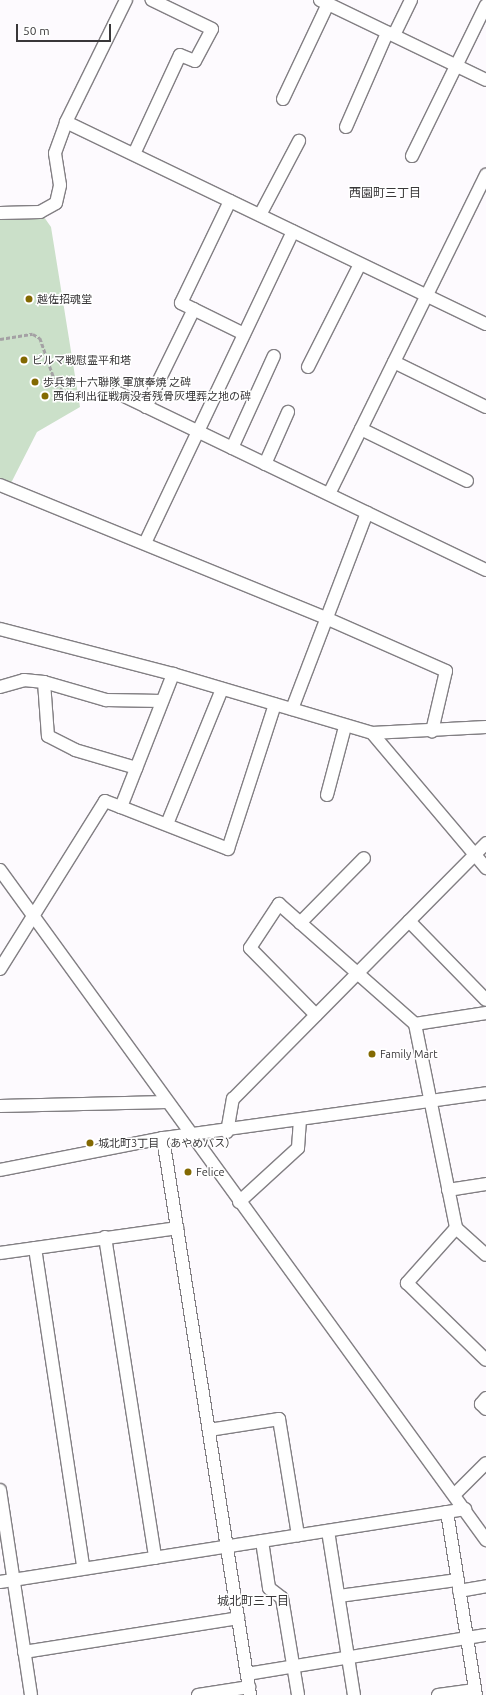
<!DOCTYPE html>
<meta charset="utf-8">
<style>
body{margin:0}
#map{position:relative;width:486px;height:1695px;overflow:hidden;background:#fdfafe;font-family:Ubuntu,"Noto Sans JP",sans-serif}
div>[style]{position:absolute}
.green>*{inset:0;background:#cbe0c9}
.path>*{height:2.5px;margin-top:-1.25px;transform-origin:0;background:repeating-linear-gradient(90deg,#a4a1a4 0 4px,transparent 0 6px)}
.roads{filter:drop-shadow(1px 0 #827f83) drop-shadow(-1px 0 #827f83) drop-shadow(0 1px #827f83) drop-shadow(0 -1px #827f83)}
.minor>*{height:12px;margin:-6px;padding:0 6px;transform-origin:6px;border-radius:6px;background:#fff}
.dots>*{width:11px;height:11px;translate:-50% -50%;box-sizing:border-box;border:2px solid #fff;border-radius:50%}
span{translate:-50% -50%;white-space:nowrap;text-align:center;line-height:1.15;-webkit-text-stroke:3px #fff;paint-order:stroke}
.poi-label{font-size:11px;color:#393739}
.left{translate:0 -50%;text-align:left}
.neighbourhood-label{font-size:12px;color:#393739}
.scale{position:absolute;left:16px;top:24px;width:95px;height:18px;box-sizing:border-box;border:2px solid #393739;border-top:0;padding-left:5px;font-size:12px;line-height:14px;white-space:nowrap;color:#393739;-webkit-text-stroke:3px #fff;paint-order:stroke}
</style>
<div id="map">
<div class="green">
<div style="clip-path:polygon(44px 217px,51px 227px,80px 407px,37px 432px,10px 485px,0 481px,0 218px)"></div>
</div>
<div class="path">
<div style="left:0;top:339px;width:33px;rotate:-9deg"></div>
<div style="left:33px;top:334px;width:8px;rotate:30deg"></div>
<div style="left:40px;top:338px;width:49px;rotate:70.8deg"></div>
<div style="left:56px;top:384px;width:11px;rotate:45deg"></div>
<div style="left:64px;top:392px;width:13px;rotate:29deg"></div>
<div style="left:75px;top:398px;width:33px;rotate:-7deg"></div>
</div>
<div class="roads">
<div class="minor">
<div style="left:320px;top:0;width:184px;rotate:25.7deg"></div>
<div style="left:394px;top:35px;width:39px;rotate:-64deg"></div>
<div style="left:283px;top:99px;width:105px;rotate:-64.7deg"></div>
<div style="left:66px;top:122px;width:466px;rotate:25.7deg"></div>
<div style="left:346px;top:127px;width:103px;rotate:-66.4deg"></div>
<div style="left:134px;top:154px;width:109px;rotate:-65.1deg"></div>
<div style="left:180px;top:55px;width:16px;rotate:22deg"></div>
<div style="left:195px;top:61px;width:36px;rotate:-62deg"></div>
<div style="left:212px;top:29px;width:67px;rotate:-154.2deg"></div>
<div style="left:412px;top:156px;width:168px;rotate:-63.9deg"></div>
<div style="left:230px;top:201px;width:113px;rotate:115.7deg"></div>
<div style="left:181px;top:303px;width:70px;rotate:26.2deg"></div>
<div style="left:0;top:213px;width:40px;rotate:-1.4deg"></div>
<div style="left:40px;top:212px;width:18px;rotate:-29deg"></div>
<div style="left:56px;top:203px;width:18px;rotate:-77deg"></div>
<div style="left:60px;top:185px;width:32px;rotate:-99deg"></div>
<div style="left:55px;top:153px;width:33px;rotate:-70deg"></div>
<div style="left:66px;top:122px;width:136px;rotate:-63.8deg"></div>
<div style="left:260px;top:215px;width:84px;rotate:-62.2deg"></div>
<div style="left:394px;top:362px;width:102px;rotate:26.1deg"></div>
<div style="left:308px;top:367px;width:115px;rotate:-63.2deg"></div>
<div style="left:118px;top:393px;width:408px;rotate:25.7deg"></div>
<div style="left:146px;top:407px;width:109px;rotate:-63.9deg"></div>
<div style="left:361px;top:429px;width:118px;rotate:26.1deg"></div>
<div style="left:232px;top:448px;width:101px;rotate:-65.5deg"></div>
<div style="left:265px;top:464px;width:57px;rotate:-66.1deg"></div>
<div style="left:0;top:485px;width:354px;rotate:22.2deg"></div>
<div style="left:328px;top:619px;width:129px;rotate:23.8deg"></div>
<div style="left:446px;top:671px;width:62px;rotate:103.1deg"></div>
<div style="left:329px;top:494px;width:356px;rotate:-63.8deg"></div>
<div style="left:145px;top:543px;width:345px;rotate:-64.6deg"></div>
<div style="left:0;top:629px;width:179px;rotate:14.6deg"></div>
<div style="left:173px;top:674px;width:208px;rotate:16.5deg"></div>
<div style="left:372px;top:733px;width:114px;rotate:-3deg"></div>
<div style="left:44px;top:682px;width:54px;rotate:85.8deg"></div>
<div style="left:48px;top:736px;width:30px;rotate:27deg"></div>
<div style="left:75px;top:750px;width:64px;rotate:16.4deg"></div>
<div style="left:0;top:687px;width:25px;rotate:-16deg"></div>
<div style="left:24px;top:680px;width:20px;rotate:6deg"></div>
<div style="left:44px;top:682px;width:65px;rotate:16.2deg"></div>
<div style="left:106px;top:700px;width:56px;rotate:1deg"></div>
<div style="left:292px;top:709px;width:210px;rotate:-69.1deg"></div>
<div style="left:372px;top:733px;width:177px;rotate:49.8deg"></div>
<div style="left:327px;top:795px;width:70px;rotate:-75.2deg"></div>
<div style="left:121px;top:807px;width:115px;rotate:21.4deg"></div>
<div style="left:228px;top:849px;width:152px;rotate:-72deg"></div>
<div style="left:167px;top:824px;width:146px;rotate:-67.8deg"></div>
<div style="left:0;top:870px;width:828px;rotate:54.04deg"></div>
<div style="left:409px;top:921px;width:110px;rotate:45.7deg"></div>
<div style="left:300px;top:923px;width:91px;rotate:-45.4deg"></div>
<div style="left:0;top:969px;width:198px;rotate:-58deg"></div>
<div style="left:105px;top:801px;width:17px;rotate:21deg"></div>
<div style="left:121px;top:807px;width:143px;rotate:-68.6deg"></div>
<div style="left:316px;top:1015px;width:94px;rotate:-134.6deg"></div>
<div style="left:250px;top:948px;width:53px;rotate:-56.6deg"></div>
<div style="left:279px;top:904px;width:181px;rotate:41.4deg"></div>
<div style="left:415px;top:1024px;width:208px;rotate:78.6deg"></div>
<div style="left:456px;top:1228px;width:74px;rotate:131.7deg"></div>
<div style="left:407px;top:1283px;width:110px;rotate:44.3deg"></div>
<div style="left:415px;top:1024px;width:72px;rotate:-8.8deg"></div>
<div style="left:0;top:1106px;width:167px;rotate:-1.4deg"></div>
<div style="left:227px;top:1132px;width:34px;rotate:-80deg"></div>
<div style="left:233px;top:1099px;width:360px;rotate:-45.3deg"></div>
<div style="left:163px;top:1138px;width:564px;rotate:81.12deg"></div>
<div style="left:0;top:1170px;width:166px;rotate:-11.1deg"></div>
<div style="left:163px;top:1138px;width:326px;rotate:-7.9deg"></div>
<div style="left:448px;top:1190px;width:38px;rotate:-9deg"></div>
<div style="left:239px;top:1202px;width:80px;rotate:-42.5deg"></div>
<div style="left:298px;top:1148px;width:27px;rotate:-86deg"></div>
<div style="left:456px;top:1228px;width:40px;rotate:42deg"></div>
<div style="left:105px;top:1237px;width:325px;rotate:81.1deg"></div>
<div style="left:35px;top:1248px;width:323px;rotate:81.4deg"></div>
<div style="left:0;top:1253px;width:179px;rotate:-8deg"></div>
<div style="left:486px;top:1398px;width:8px;rotate:130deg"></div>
<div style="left:481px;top:1404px;width:7px;rotate:45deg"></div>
<div style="left:209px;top:1430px;width:71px;rotate:-8.9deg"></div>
<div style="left:279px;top:1419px;width:118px;rotate:80.7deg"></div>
<div style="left:0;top:1490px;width:207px;rotate:81.4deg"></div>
<div style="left:454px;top:1495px;width:45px;rotate:-45deg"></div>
<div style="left:447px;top:1512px;width:185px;rotate:81deg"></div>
<div style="left:328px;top:1531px;width:166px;rotate:81deg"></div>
<div style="left:262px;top:1541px;width:48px;rotate:81.5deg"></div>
<div style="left:269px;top:1588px;width:16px;rotate:38deg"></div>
<div style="left:282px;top:1598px;width:98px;rotate:80.6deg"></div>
<div style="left:0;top:1582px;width:471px;rotate:-8.9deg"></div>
<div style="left:459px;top:1591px;width:27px;rotate:-10deg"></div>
<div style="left:339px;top:1596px;width:120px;rotate:-7.7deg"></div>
<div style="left:24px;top:1652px;width:217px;rotate:-9deg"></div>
<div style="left:247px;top:1674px;width:242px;rotate:-9.3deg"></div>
<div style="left:198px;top:1695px;width:52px;rotate:-8.9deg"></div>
<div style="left:438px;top:1695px;width:37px;rotate:-8deg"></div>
</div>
</div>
<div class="dots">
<div style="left:29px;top:299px;background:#836902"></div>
<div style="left:24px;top:360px;background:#836902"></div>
<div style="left:35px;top:382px;background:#836902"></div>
<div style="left:45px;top:396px;background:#836902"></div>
<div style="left:372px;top:1054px;background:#836902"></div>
<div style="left:90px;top:1143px;background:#836902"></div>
<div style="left:188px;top:1172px;background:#836902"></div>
</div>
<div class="poi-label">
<span class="left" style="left:37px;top:299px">越佐招魂堂</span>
<span class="left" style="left:32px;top:360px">ビルマ戦慰霊平和塔</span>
<span class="left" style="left:43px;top:382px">歩兵第十六聯隊 軍旗奉焼 之碑</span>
<span class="left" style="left:53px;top:396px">西伯利出征戦病没者残骨灰埋葬之地の碑</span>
<span class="left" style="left:380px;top:1054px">Family Mart</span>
<span class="left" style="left:98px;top:1143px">城北町3丁目（あやめバス）</span>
<span class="left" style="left:196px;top:1172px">Felice</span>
</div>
<div class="neighbourhood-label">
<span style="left:385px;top:193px">西園町三丁目</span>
<span style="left:253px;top:1601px">城北町三丁目</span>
</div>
<div class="scale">50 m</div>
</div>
